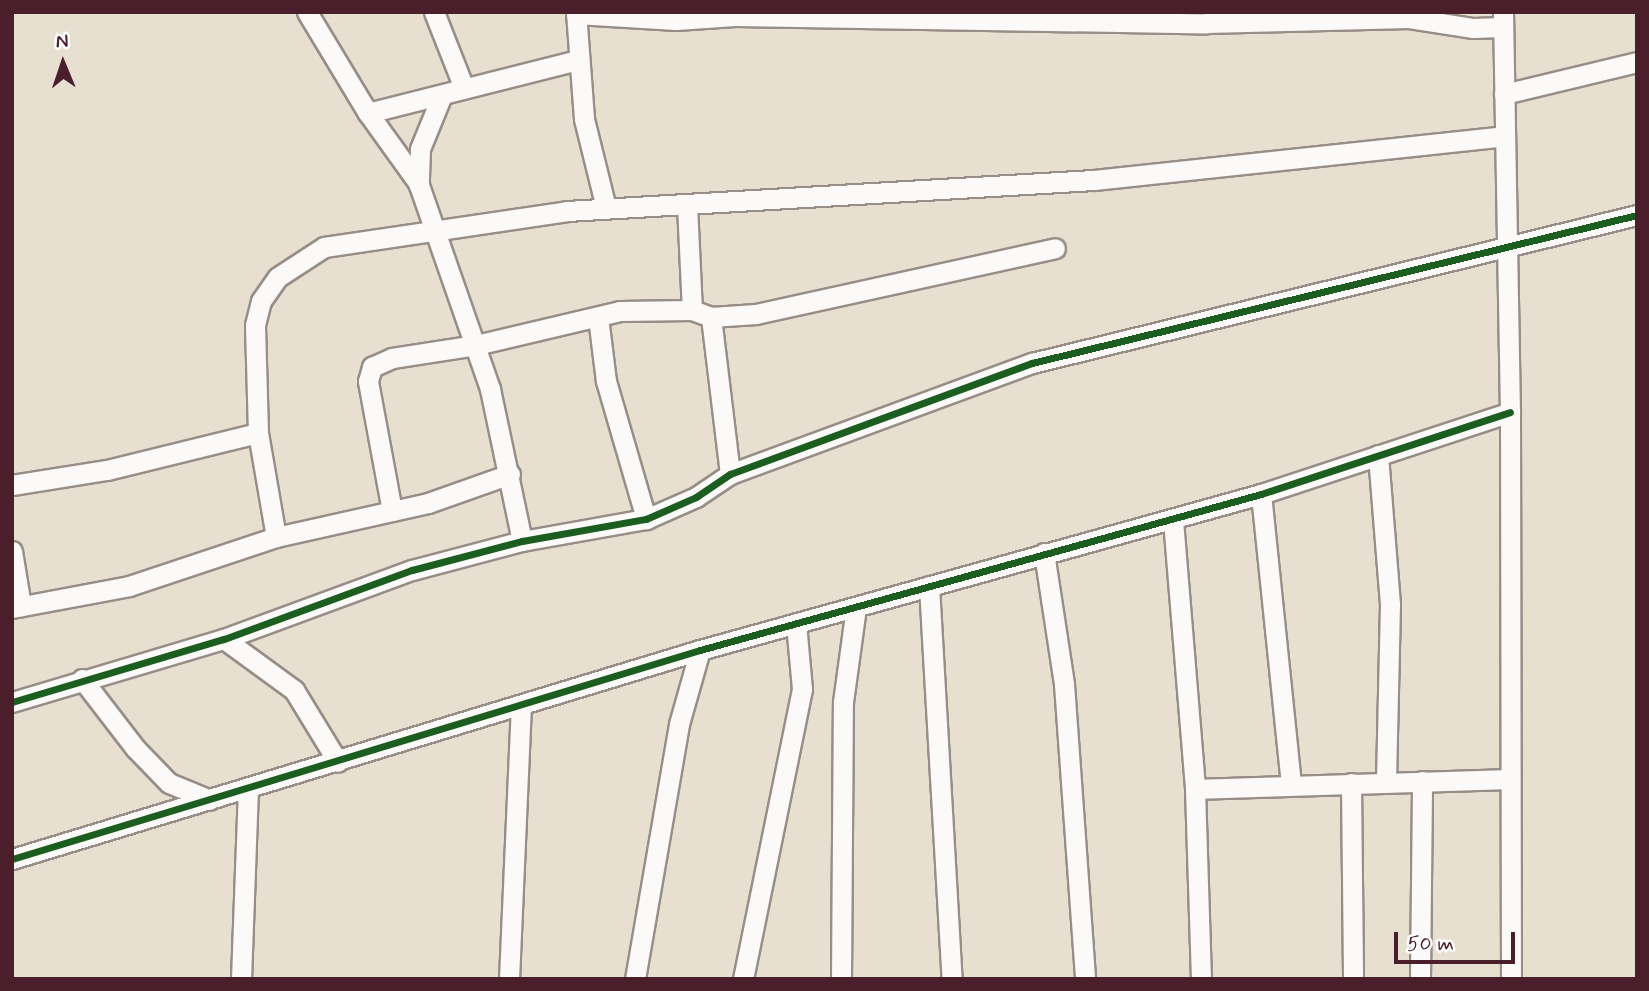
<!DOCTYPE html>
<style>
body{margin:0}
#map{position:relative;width:1649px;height:991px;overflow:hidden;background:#e7e0d1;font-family:Mynerve,sans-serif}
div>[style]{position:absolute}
.roads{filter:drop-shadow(2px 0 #988d87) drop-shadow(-2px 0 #988d87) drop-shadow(0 2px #988d87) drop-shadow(0 -2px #988d87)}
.minor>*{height:19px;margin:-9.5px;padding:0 9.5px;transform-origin:9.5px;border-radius:9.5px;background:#fbfaf8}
.cycleway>*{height:7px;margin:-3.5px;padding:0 3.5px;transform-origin:3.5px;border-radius:3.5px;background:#1b5e20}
span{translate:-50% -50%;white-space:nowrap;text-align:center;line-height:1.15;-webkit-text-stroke:5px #fff;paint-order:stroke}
.frame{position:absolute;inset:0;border:14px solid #4a1f2b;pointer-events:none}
.north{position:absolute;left:28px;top:28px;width:70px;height:70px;-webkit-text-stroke:5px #fff;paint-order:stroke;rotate:358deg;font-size:19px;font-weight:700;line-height:28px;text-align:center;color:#4a1f2b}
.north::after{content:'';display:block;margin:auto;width:24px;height:32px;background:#4a1f2b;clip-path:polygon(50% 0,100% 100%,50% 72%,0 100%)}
.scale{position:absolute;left:1394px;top:932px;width:121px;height:32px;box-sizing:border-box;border:4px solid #4a1f2b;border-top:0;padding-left:9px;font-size:21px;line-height:24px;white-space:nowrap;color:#4a1f2b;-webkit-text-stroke:5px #fff;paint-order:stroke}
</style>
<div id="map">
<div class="roads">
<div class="minor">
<div style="left:307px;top:12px;width:118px;rotate:58.9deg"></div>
<div style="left:368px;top:113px;width:87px;rotate:54.3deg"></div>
<div style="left:434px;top:12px;width:82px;rotate:68.5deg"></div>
<div style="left:576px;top:12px;width:107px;rotate:85.7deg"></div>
<div style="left:584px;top:119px;width:92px;rotate:76.1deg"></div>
<div style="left:1503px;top:12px;width:400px;rotate:89deg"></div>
<div style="left:1510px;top:412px;width:567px;rotate:89.9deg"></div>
<div style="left:576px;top:14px;width:100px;rotate:3.4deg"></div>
<div style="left:676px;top:20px;width:59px;rotate:-3.9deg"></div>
<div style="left:735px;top:16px;width:471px;rotate:0.9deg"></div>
<div style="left:1206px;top:23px;width:203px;rotate:-1.4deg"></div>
<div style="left:1409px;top:18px;width:65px;rotate:8.9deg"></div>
<div style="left:1473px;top:28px;width:30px;rotate:-2deg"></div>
<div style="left:1504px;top:94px;width:137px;rotate:-13.5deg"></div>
<div style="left:442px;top:95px;width:58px;rotate:112.2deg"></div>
<div style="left:420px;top:149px;width:36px;rotate:92deg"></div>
<div style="left:419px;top:185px;width:216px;rotate:70.8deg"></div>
<div style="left:490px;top:389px;width:155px;rotate:78.1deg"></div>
<div style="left:368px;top:113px;width:216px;rotate:-14.2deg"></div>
<div style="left:687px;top:205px;width:105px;rotate:87.3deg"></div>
<div style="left:598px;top:317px;width:64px;rotate:82.9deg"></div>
<div style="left:606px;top:381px;width:144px;rotate:73.8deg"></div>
<div style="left:711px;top:317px;width:45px;rotate:-3.8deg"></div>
<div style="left:756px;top:314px;width:306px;rotate:-12.4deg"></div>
<div style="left:1378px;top:455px;width:149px;rotate:85.4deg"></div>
<div style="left:1390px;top:604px;width:178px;rotate:91.3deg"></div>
<div style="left:12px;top:485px;width:96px;rotate:-9deg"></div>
<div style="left:107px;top:470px;width:155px;rotate:-13.8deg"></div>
<div style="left:1261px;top:494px;width:292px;rotate:84.1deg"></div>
<div style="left:392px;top:511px;width:132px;rotate:-100.5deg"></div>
<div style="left:368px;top:381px;width:15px;rotate:-74deg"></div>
<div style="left:372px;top:367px;width:22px;rotate:-24deg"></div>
<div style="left:392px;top:358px;width:85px;rotate:-8.8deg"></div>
<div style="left:476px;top:345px;width:148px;rotate:-13.3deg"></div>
<div style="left:620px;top:311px;width:72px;rotate:-0.8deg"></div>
<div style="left:692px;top:310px;width:20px;rotate:20deg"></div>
<div style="left:711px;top:317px;width:158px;rotate:83.1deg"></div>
<div style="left:1173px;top:520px;width:270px;rotate:85.3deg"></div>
<div style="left:1195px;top:789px;width:190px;rotate:88.2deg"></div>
<div style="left:276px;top:537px;width:106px;rotate:-99.8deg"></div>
<div style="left:258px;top:433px;width:108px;rotate:-91.6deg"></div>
<div style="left:255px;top:325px;width:25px;rotate:-76deg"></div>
<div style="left:261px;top:301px;width:29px;rotate:-55deg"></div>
<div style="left:278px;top:277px;width:55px;rotate:-33.1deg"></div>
<div style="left:324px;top:247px;width:246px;rotate:-8.4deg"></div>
<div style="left:567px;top:211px;width:528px;rotate:-3.37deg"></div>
<div style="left:1094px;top:180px;width:412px;rotate:-6.1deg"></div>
<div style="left:12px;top:551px;width:56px;rotate:80.7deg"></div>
<div style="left:1044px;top:553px;width:133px;rotate:81.3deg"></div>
<div style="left:1064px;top:684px;width:296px;rotate:85.9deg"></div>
<div style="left:929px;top:586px;width:394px;rotate:86.7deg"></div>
<div style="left:12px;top:608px;width:119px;rotate:-10.6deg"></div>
<div style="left:129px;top:586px;width:155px;rotate:-18.4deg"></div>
<div style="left:276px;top:537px;width:156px;rotate:-12.6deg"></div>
<div style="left:428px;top:503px;width:87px;rotate:-19.5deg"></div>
<div style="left:224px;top:639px;width:87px;rotate:36.1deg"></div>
<div style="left:294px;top:690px;width:84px;rotate:58.6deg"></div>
<div style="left:82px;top:679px;width:88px;rotate:52.4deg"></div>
<div style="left:136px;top:749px;width:47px;rotate:45.9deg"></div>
<div style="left:169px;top:783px;width:44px;rotate:22.5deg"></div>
<div style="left:12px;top:702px;width:221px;rotate:-16.6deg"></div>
<div style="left:224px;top:639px;width:200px;rotate:-20.2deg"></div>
<div style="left:412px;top:570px;width:114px;rotate:-14.8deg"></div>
<div style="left:522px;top:541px;width:126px;rotate:-10.1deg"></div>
<div style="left:646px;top:519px;width:55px;rotate:-23.7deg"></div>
<div style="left:696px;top:497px;width:41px;rotate:-34.1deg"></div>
<div style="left:730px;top:474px;width:322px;rotate:-20.2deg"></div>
<div style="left:1032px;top:363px;width:623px;rotate:-13.75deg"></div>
<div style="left:1351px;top:783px;width:196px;rotate:89.4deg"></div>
<div style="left:1195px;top:789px;width:314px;rotate:-1.8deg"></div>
<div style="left:12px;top:859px;width:719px;rotate:-16.9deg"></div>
<div style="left:700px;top:650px;width:582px;rotate:-15.54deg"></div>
<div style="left:1261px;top:494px;width:262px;rotate:-18.2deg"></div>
<div style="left:241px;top:979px;width:190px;rotate:-87.9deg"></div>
<div style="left:509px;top:979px;width:274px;rotate:-87.5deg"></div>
<div style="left:635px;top:979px;width:259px;rotate:-80.2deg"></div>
<div style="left:679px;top:724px;width:77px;rotate:-74.2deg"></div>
<div style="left:743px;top:979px;width:296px;rotate:-78.5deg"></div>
<div style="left:802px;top:689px;width:66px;rotate:-95.2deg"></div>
<div style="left:841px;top:979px;width:277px;rotate:-89.6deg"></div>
<div style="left:843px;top:702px;width:96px;rotate:-82.2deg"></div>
<div style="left:1420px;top:979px;width:198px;rotate:-89.4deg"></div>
</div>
</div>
<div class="cycleway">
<div style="left:12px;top:702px;width:221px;rotate:-16.6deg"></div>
<div style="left:224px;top:639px;width:200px;rotate:-20.2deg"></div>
<div style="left:412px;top:570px;width:114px;rotate:-14.8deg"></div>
<div style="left:522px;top:541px;width:126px;rotate:-10.1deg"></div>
<div style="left:646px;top:519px;width:55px;rotate:-23.7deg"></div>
<div style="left:696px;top:497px;width:41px;rotate:-34.1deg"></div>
<div style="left:730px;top:474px;width:322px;rotate:-20.2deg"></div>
<div style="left:1032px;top:363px;width:623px;rotate:-13.75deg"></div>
<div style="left:12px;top:859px;width:719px;rotate:-16.9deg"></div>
<div style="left:700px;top:650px;width:582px;rotate:-15.54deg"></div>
<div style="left:1261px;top:494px;width:262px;rotate:-18.2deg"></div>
</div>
<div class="frame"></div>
<div class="north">N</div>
<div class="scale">50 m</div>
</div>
